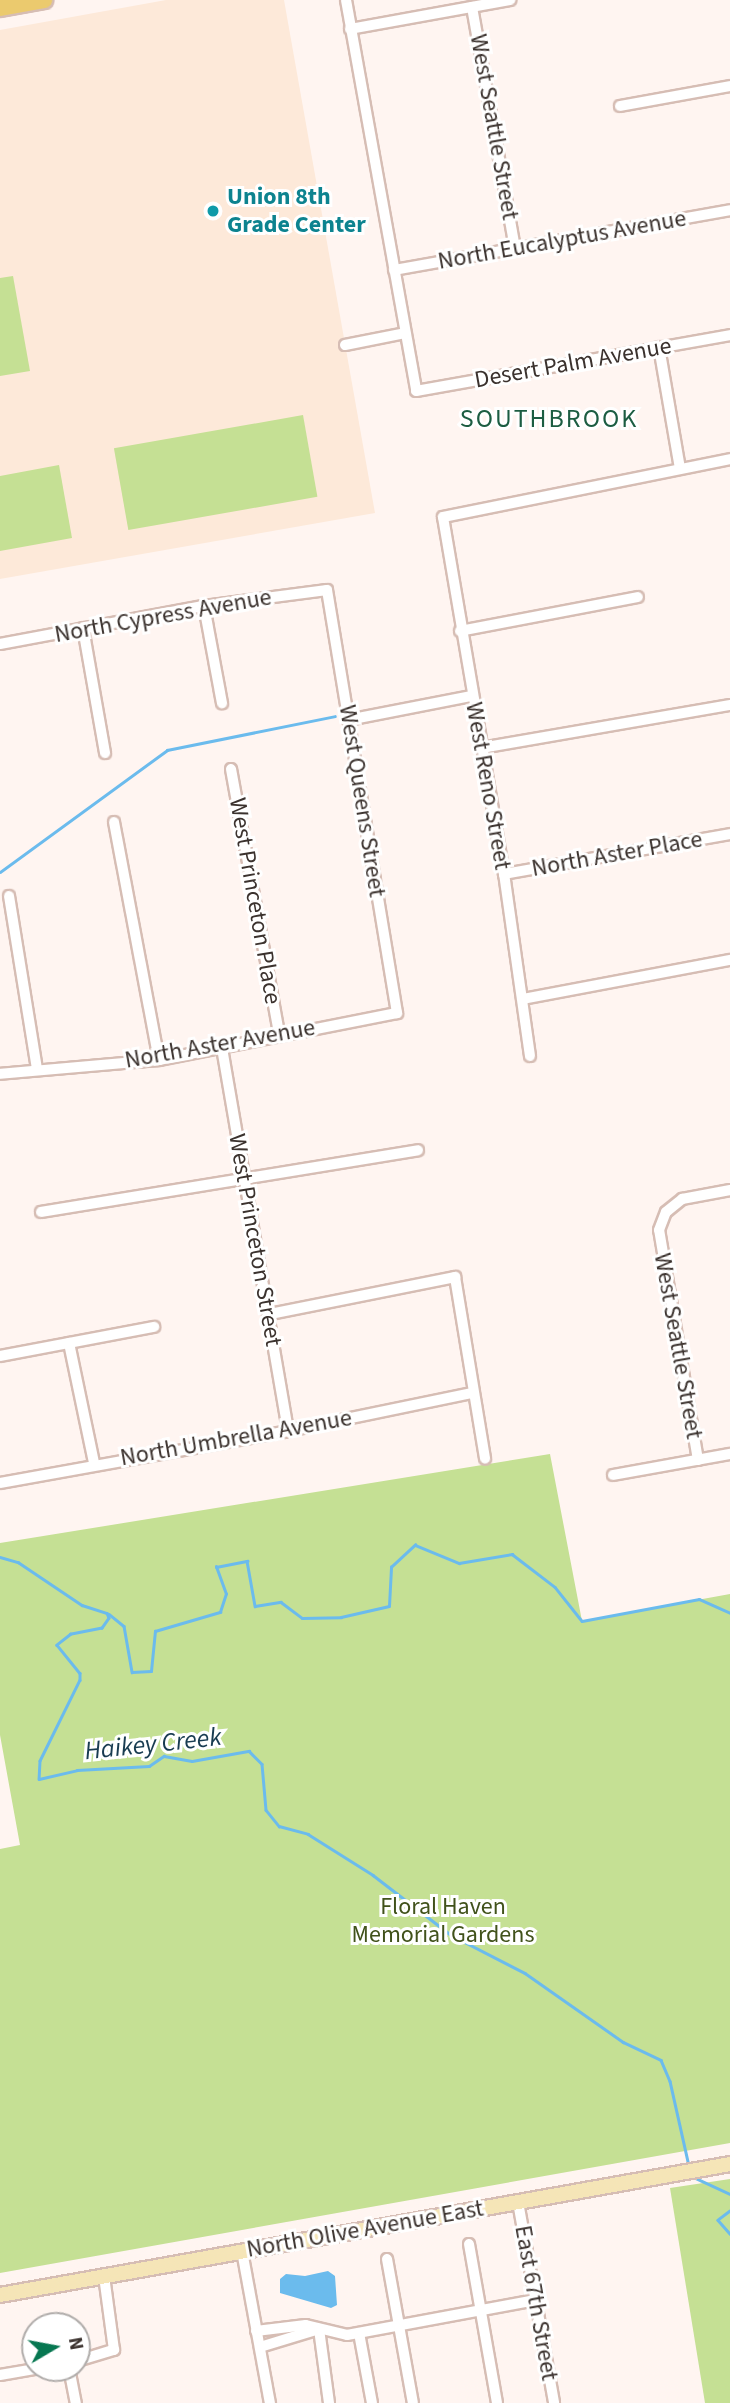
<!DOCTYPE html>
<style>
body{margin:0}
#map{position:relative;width:730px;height:2403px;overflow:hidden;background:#fff5f1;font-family:"Source Sans 3",sans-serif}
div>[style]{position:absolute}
.education>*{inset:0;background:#fde9d9}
.green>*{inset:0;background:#c5e094;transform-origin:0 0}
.water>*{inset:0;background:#6bbbed}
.stream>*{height:2.5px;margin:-1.25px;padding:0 1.25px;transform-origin:1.25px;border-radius:1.25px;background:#6bbbed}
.roads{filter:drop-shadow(2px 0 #d6bdb4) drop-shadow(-2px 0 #d6bdb4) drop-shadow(0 2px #d6bdb4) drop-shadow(0 -2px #d6bdb4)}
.street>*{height:10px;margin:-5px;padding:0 5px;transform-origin:5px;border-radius:5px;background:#fff}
.secondary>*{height:14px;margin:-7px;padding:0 7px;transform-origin:7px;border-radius:7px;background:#f5e5b7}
.primary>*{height:16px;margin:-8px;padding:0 8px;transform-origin:8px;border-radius:8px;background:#ebca6e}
.dots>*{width:19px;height:19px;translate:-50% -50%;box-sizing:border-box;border:4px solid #fff;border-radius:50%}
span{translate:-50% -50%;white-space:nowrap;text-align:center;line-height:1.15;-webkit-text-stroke:6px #fff;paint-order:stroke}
.street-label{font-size:24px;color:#3b322e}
.culture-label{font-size:24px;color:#0d838f;font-weight:700}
.left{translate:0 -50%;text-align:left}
.park-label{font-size:24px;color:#41521b}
.neighbourhood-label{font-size:26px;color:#1c5d42;letter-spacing:2px}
.water-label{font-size:26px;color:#193c51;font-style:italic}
.north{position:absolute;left:21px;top:2312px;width:70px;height:70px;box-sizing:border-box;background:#fff;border:2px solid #b1adab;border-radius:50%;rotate:80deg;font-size:19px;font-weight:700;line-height:28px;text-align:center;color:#3b322e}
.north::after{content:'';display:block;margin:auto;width:24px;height:32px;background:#077751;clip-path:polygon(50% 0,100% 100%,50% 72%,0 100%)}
</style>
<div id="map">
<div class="education">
<div style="clip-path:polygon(166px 0,284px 0,375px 513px,0 579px,0 30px)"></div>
</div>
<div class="green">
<div style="clip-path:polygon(13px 276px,30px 371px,0 376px,0 278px)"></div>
<div style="left:303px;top:415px;width:83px;height:192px;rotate:80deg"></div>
<div style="clip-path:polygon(59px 465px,72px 538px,0 551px,0 476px)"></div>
<div style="clip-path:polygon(550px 1454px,582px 1621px,730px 1594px,730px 2143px,0 2273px,0 1849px,20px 1845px,0 1735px,0 1543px)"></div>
<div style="clip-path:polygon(730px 2179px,730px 2403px,705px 2403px,670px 2188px)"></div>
</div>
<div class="water">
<div style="clip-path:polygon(328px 2271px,335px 2276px,337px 2305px,331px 2308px,280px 2293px,280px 2279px,286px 2274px,305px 2276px)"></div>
</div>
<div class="stream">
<div style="left:0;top:872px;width:207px;rotate:-36.1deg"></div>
<div style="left:167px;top:750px;width:171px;rotate:-11.4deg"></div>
<div style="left:0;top:1557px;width:19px;rotate:16deg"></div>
<div style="left:18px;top:1562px;width:77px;rotate:33.9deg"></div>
<div style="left:82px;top:1605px;width:26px;rotate:18deg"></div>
<div style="left:107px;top:1613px;width:5px;rotate:68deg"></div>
<div style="left:109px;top:1618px;width:12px;rotate:125deg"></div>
<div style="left:102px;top:1628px;width:32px;rotate:169deg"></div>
<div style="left:71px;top:1634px;width:18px;rotate:142deg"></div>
<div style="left:57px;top:1645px;width:36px;rotate:51deg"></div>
<div style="left:80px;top:1673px;width:7px;rotate:90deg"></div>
<div style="left:80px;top:1680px;width:90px;rotate:116.3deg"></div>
<div style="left:40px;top:1761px;width:18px;rotate:93deg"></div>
<div style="left:39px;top:1779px;width:39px;rotate:-13deg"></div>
<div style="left:77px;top:1770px;width:72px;rotate:-3.2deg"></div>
<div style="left:149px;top:1766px;width:18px;rotate:-34deg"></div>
<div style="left:164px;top:1756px;width:28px;rotate:10deg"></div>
<div style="left:192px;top:1761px;width:58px;rotate:-10deg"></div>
<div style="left:249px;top:1751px;width:18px;rotate:45deg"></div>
<div style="left:262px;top:1764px;width:46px;rotate:85deg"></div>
<div style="left:266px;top:1810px;width:21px;rotate:51deg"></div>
<div style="left:279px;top:1826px;width:30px;rotate:15deg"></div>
<div style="left:308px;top:1834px;width:77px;rotate:32.2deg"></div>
<div style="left:373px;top:1875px;width:98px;rotate:37.6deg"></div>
<div style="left:451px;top:1935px;width:83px;rotate:27.2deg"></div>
<div style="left:525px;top:1973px;width:120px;rotate:35.1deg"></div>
<div style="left:623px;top:2042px;width:42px;rotate:25.3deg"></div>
<div style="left:661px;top:2060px;width:23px;rotate:67deg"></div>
<div style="left:670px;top:2081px;width:87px;rotate:77.4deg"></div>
<div style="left:109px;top:1614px;width:19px;rotate:39deg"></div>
<div style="left:124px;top:1626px;width:47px;rotate:80.1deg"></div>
<div style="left:132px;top:1672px;width:19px;rotate:-3deg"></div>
<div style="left:151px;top:1671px;width:40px;rotate:-84.3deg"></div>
<div style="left:155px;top:1631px;width:68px;rotate:-16.3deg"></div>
<div style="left:220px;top:1612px;width:19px;rotate:-72deg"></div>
<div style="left:226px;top:1594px;width:29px;rotate:-110deg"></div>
<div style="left:216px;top:1567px;width:32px;rotate:-11deg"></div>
<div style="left:247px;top:1561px;width:46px;rotate:79.9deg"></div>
<div style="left:255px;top:1606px;width:26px;rotate:-9deg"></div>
<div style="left:281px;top:1602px;width:26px;rotate:37deg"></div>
<div style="left:302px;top:1618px;width:39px;rotate:-1deg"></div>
<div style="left:341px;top:1617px;width:49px;rotate:-12.9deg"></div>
<div style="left:389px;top:1606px;width:39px;rotate:-87deg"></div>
<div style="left:391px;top:1567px;width:33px;rotate:-43deg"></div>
<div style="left:415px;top:1545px;width:48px;rotate:22.2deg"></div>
<div style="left:459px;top:1563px;width:54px;rotate:-9.6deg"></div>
<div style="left:512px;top:1554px;width:54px;rotate:37.5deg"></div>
<div style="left:555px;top:1587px;width:43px;rotate:51.5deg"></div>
<div style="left:582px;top:1621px;width:119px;rotate:-10.6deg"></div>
<div style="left:699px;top:1599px;width:34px;rotate:24deg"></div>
<div style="left:691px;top:2176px;width:43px;rotate:24.8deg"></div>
<div style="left:730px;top:2211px;width:15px;rotate:143deg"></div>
<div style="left:718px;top:2220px;width:18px;rotate:49deg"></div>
</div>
<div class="roads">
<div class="street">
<div style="left:346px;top:0;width:397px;rotate:79.8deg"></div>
<div style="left:416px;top:391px;width:319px;rotate:-10.1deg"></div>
<div style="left:472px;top:7px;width:245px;rotate:79.9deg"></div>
<div style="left:350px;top:29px;width:163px;rotate:-10.3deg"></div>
<div style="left:620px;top:106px;width:112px;rotate:-10.3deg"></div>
<div style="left:394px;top:270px;width:341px;rotate:-10.1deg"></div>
<div style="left:345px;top:345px;width:61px;rotate:-11.3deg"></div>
<div style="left:659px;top:347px;width:123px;rotate:80.2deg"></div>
<div style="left:204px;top:606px;width:99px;rotate:79.5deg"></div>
<div style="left:83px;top:628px;width:127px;rotate:80deg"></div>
<div style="left:460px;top:631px;width:181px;rotate:-10.8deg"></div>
<div style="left:0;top:644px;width:208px;rotate:-10.6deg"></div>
<div style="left:204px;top:606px;width:124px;rotate:-7.4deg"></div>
<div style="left:327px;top:590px;width:429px;rotate:80.6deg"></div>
<div style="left:397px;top:1013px;width:243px;rotate:168.8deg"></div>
<div style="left:159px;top:1060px;width:160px;rotate:175deg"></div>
<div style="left:348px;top:720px;width:126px;rotate:-11deg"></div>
<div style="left:481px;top:748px;width:253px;rotate:-9.8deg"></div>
<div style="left:231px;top:769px;width:269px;rotate:79.7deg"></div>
<div style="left:114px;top:822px;width:242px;rotate:79.3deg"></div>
<div style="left:504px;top:874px;width:230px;rotate:-10deg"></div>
<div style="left:9px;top:896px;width:174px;rotate:80.8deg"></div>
<div style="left:523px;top:999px;width:211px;rotate:-10.7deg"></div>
<div style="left:222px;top:1048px;width:389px;rotate:80.2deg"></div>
<div style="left:530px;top:1056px;width:184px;rotate:-98.1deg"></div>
<div style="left:504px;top:874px;width:362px;rotate:-99.7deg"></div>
<div style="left:443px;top:517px;width:293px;rotate:-11.4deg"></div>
<div style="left:41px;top:1212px;width:382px;rotate:-9.3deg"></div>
<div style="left:270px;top:1314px;width:189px;rotate:-11.3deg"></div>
<div style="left:455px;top:1277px;width:184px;rotate:80.6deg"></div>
<div style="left:69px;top:1343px;width:123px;rotate:78.2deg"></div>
<div style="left:0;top:1356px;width:157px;rotate:-10.7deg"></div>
<div style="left:698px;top:1460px;width:233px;rotate:-99.6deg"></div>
<div style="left:659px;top:1230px;width:19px;rotate:-69deg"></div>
<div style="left:666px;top:1212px;width:21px;rotate:-39deg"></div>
<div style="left:682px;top:1199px;width:49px;rotate:-10.6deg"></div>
<div style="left:613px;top:1475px;width:119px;rotate:-10.2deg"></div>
<div style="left:0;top:1483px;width:293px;rotate:-10.2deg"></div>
<div style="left:288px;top:1431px;width:187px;rotate:-11.7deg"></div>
<div style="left:518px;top:2202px;width:204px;rotate:79.8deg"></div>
<div style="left:469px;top:2244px;width:161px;rotate:80deg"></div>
<div style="left:242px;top:2251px;width:155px;rotate:79.6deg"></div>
<div style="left:387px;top:2259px;width:146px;rotate:79.8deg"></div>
<div style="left:319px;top:2329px;width:75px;rotate:82.3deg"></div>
<div style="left:256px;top:2331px;width:50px;rotate:-6.8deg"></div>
<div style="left:306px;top:2325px;width:42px;rotate:13.7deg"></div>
<div style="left:347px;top:2335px;width:192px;rotate:-10.5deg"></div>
<div style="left:359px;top:2333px;width:71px;rotate:79.5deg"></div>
<div style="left:260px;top:2347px;width:62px;rotate:-17deg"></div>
<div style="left:77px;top:2361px;width:39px;rotate:-17deg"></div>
<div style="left:114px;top:2350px;width:75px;rotate:-97.7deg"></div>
<div style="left:69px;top:2368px;width:36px;rotate:79deg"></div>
<div style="left:0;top:2375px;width:42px;rotate:-9.7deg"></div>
</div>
<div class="secondary">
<div style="left:0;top:2295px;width:742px;rotate:-10.17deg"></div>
</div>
<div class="primary">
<div style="left:0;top:8px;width:45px;rotate:-10.3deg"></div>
</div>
</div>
<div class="dots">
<div style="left:213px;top:211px;background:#0f9aa8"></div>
</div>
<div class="street-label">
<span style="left:494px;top:127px;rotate:80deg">West Seattle Street</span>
<span style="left:562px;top:240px;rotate:-10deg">North Eucalyptus Avenue</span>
<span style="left:573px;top:363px;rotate:-10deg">Desert Palm Avenue</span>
<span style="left:163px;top:616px;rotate:-10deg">North Cypress Avenue</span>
<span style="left:488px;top:786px;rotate:80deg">West Reno Street</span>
<span style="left:362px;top:801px;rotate:81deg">West Queens Street</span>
<span style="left:617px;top:854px;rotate:-10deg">North Aster Place</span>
<span style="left:255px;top:901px;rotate:80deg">West Princeton Place</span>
<span style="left:220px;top:1044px;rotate:-10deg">North Aster Avenue</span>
<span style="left:255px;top:1240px;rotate:80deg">West Princeton Street</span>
<span style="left:678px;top:1346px;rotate:80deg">West Seattle Street</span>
<span style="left:236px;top:1438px;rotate:-10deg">North Umbrella Avenue</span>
<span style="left:365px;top:2229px;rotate:-10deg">North Olive Avenue East</span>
<span style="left:536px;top:2303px;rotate:80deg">East 67th Street</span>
</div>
<div class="culture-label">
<span class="left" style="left:227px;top:211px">Union 8th<br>Grade Center</span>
</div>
<div class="park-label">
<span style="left:443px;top:1921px">Floral Haven<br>Memorial Gardens</span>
</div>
<div class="neighbourhood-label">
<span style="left:549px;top:419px">SOUTHBROOK</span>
</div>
<div class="water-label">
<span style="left:153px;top:1744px;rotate:-6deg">Haikey Creek</span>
</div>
<div class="north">N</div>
</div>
